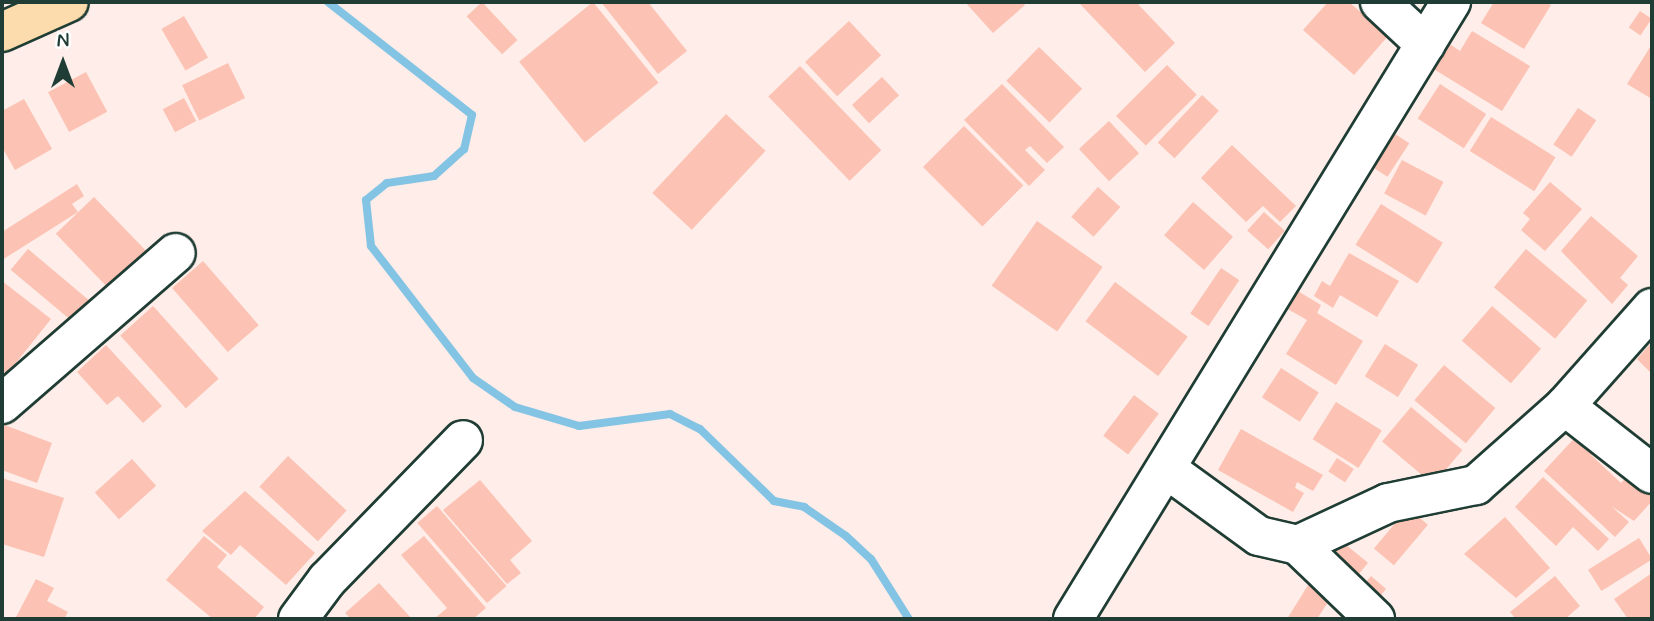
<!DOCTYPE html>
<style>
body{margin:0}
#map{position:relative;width:1654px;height:621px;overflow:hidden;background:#feede8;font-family:Mynerve,sans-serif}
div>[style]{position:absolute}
.stream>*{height:8px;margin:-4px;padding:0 4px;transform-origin:4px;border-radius:4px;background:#83c3e4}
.building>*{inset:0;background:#fcc2b3;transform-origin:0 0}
.roads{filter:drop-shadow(2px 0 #1f3d34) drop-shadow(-2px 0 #1f3d34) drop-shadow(0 2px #1f3d34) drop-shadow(0 -2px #1f3d34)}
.minor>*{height:38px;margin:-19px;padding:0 19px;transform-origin:19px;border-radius:19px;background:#fff}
.major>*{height:38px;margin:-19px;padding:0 19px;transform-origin:19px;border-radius:19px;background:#fcdcac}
span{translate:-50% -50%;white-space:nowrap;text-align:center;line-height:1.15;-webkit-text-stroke:5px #fff;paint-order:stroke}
.frame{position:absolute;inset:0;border:4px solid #1f3d34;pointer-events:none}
.north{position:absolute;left:28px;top:28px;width:70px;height:70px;-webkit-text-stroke:5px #fff;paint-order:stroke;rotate:0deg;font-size:19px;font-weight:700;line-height:28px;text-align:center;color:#1f3d34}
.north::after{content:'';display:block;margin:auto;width:24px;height:32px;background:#1f3d34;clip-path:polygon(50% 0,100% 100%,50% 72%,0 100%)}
</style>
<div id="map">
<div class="stream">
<div style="left:328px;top:2px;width:183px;rotate:38.1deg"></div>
<div style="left:472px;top:115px;width:35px;rotate:103deg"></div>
<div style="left:464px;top:149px;width:40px;rotate:138deg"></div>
<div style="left:434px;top:176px;width:48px;rotate:171.5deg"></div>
<div style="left:387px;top:183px;width:27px;rotate:141deg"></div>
<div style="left:366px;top:200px;width:46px;rotate:83.8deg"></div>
<div style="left:371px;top:246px;width:167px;rotate:52.3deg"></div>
<div style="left:473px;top:378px;width:51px;rotate:34.6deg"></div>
<div style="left:515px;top:407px;width:67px;rotate:16.5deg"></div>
<div style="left:579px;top:426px;width:92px;rotate:-7.5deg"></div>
<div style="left:670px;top:414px;width:34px;rotate:27deg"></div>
<div style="left:700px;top:429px;width:103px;rotate:44.2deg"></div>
<div style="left:774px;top:501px;width:31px;rotate:11deg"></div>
<div style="left:804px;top:507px;width:51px;rotate:34.6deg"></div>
<div style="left:846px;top:536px;width:34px;rotate:43deg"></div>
<div style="left:871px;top:559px;width:71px;rotate:57.7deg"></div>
</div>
<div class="building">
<div style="left:482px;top:2px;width:52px;height:21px;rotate:47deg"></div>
<div style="left:593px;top:2px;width:104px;height:95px;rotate:51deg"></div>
<div style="clip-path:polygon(601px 2px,648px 2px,687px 51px,658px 74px)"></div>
<div style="clip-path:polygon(965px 2px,1022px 2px,1025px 5px,993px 33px)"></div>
<div style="clip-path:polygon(1136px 2px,1175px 43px,1145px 72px,1080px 4px)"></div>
<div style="clip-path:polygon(1328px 2px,1349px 2px,1388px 36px,1354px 75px,1303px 30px)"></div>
<div style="clip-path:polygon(1494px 2px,1546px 2px,1551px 5px,1524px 49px,1481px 23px)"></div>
<div style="left:1640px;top:11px;width:14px;height:20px;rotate:34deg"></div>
<div style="left:184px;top:16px;width:48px;height:26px;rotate:60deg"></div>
<div style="left:849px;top:21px;width:47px;height:60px;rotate:47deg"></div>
<div style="clip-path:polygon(1472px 31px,1530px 66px,1502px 111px,1432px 68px,1448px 43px,1460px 51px)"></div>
<div style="clip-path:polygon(1652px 44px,1652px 99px,1627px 84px)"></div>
<div style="left:1039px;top:47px;width:60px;height:47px;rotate:44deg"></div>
<div style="left:228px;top:63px;width:39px;height:51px;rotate:64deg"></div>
<div style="left:1167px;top:65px;width:42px;height:72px;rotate:45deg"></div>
<div style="left:800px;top:66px;width:117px;height:44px;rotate:46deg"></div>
<div style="left:86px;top:72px;width:45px;height:43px;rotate:62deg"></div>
<div style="left:882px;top:77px;width:25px;height:41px;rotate:47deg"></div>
<div style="clip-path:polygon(1002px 84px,1064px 147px,1047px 163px,1030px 146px,1025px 150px,1045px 170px,1029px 186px,964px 120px)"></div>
<div style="left:1440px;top:84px;width:55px;height:41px;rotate:33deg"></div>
<div style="left:1202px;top:95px;width:23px;height:65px;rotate:43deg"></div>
<div style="left:184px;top:98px;width:26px;height:24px;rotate:62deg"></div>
<div style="clip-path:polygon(24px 99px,52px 149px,15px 170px,2px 147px,2px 111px)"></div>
<div style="left:1578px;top:108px;width:22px;height:44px;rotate:34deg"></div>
<div style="left:726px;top:114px;width:54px;height:108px;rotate:43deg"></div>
<div style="left:1491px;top:117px;width:76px;height:40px;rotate:32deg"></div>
<div style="left:1109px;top:121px;width:44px;height:41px;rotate:47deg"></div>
<div style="left:964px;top:126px;width:84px;height:58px;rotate:45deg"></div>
<div style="left:1395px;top:134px;width:17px;height:40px;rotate:33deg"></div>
<div style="clip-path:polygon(1232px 145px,1296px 206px,1280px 222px,1263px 206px,1246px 222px,1201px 178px)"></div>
<div style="left:1402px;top:160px;width:47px;height:38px;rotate:28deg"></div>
<div style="clip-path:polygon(1550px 182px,1582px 209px,1545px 251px,1521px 230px,1530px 219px,1523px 213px)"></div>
<div style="clip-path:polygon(77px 184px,84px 196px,72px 204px,78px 212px,2px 260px,2px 232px)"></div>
<div style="left:1098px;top:187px;width:30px;height:40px;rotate:42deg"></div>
<div style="left:94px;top:197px;width:83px;height:53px;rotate:46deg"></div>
<div style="left:1193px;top:202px;width:53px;height:44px;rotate:41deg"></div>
<div style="left:1381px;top:204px;width:73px;height:48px;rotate:32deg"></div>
<div style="left:1264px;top:212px;width:28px;height:25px;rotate:42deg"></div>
<div style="clip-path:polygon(1591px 216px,1638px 256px,1620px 278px,1628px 285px,1612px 304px,1561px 251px)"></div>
<div style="left:1037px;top:221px;width:80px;height:79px;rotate:35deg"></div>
<div style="left:28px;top:249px;width:85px;height:27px;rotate:40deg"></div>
<div style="left:1526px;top:249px;width:80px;height:50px;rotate:40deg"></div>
<div style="clip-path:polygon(1349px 253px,1399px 281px,1377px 317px,1340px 295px,1333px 308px,1314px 296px,1322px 281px,1330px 286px)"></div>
<div style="left:203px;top:261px;width:85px;height:41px;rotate:49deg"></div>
<div style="left:1221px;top:268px;width:22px;height:55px;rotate:34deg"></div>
<div style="clip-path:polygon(2px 281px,51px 319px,7px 374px,2px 370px)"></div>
<div style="left:1115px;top:282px;width:91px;height:49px;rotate:37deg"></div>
<div style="clip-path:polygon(1296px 290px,1321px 305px,1317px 313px,1363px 341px,1336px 385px,1286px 354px,1307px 320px,1286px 308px)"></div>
<div style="left:153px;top:306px;width:98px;height:44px;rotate:48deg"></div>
<div style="left:1492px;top:306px;width:65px;height:46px;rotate:41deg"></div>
<div style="clip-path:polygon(1652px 342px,1652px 374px,1637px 359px)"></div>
<div style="left:1385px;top:344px;width:39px;height:38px;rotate:32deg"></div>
<div style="clip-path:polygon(106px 345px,162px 406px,143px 423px,118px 396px,107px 405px,77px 372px)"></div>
<div style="left:1444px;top:365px;width:67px;height:46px;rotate:40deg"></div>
<div style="left:1281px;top:368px;width:45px;height:35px;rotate:33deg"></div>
<div style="left:1134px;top:395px;width:31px;height:51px;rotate:37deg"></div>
<div style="left:1336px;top:402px;width:54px;height:44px;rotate:32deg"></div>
<div style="left:1411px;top:407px;width:67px;height:45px;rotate:40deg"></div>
<div style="clip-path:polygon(2px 424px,52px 443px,37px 483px,2px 470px)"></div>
<div style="clip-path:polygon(1241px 429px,1323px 475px,1313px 491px,1297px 482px,1295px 488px,1304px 493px,1293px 512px,1218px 470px)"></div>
<div style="clip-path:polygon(1582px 430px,1599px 447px,1591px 455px,1621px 483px,1635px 468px,1652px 484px,1652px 501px,1634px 521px,1611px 506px,1629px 522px,1615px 537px,1544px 471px)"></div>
<div style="left:288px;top:456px;width:80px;height:42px;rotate:43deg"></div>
<div style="left:1337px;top:458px;width:20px;height:16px;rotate:33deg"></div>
<div style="left:132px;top:459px;width:36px;height:50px;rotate:48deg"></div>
<div style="clip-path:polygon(1543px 477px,1609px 539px,1598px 551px,1573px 527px,1556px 546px,1515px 507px)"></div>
<div style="clip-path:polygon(2px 478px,64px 498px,44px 557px,2px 544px)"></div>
<div style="clip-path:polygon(480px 480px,532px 541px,510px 560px,521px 573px,507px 584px,443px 510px)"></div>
<div style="clip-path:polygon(245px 491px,315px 553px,286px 585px,240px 545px,231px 555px,202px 531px)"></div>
<div style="left:437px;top:506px;width:106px;height:26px;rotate:49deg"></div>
<div style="left:1408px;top:508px;width:26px;height:53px;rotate:40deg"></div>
<div style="clip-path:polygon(1505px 517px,1550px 568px,1516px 598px,1464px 554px)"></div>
<div style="clip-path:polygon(204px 536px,227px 555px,217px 567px,264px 607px,254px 619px,213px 619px,166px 580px)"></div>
<div style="clip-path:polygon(424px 536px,486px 608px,473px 619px,434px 619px,447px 608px,401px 555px)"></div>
<div style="left:1639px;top:538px;width:25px;height:60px;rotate:58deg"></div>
<div style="left:1340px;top:540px;width:36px;height:18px;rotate:39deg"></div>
<div style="clip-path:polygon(1652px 573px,1652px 619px,1628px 619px,1614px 599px)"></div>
<div style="left:1371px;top:576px;width:20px;height:18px;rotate:41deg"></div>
<div style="clip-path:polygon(1555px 576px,1580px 606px,1565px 619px,1516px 619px,1510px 612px)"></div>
<div style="clip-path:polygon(36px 579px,54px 588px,47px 601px,68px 612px,64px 619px,15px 619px)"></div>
<div style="clip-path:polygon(1310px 582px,1332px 596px,1317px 619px,1287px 619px)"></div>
<div style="clip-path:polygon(379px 583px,412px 619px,351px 619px,345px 613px)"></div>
</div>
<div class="roads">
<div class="minor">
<div style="left:1380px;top:2px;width:62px;rotate:43deg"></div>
<div style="left:2px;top:404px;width:230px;rotate:-41deg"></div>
<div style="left:1565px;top:406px;width:110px;rotate:38deg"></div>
<div style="left:1168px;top:470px;width:112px;rotate:36deg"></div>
<div style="left:1259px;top:536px;width:40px;rotate:13deg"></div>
<div style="left:1298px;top:545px;width:99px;rotate:-25deg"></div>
<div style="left:1388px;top:503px;width:90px;rotate:-11.6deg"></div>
<div style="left:1476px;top:485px;width:119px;rotate:-41.6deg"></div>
<div style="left:1565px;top:406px;width:131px;rotate:-48.4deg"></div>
<div style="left:1298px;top:545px;width:107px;rotate:43.9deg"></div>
<div style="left:298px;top:619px;width:49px;rotate:-53.4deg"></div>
<div style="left:327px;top:580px;width:195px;rotate:-45.8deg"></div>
<div style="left:1073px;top:619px;width:724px;rotate:-58.51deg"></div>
</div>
<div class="major">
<div style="left:2px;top:32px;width:73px;rotate:-24.1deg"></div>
</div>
</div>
<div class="frame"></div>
<div class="north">N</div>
</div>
